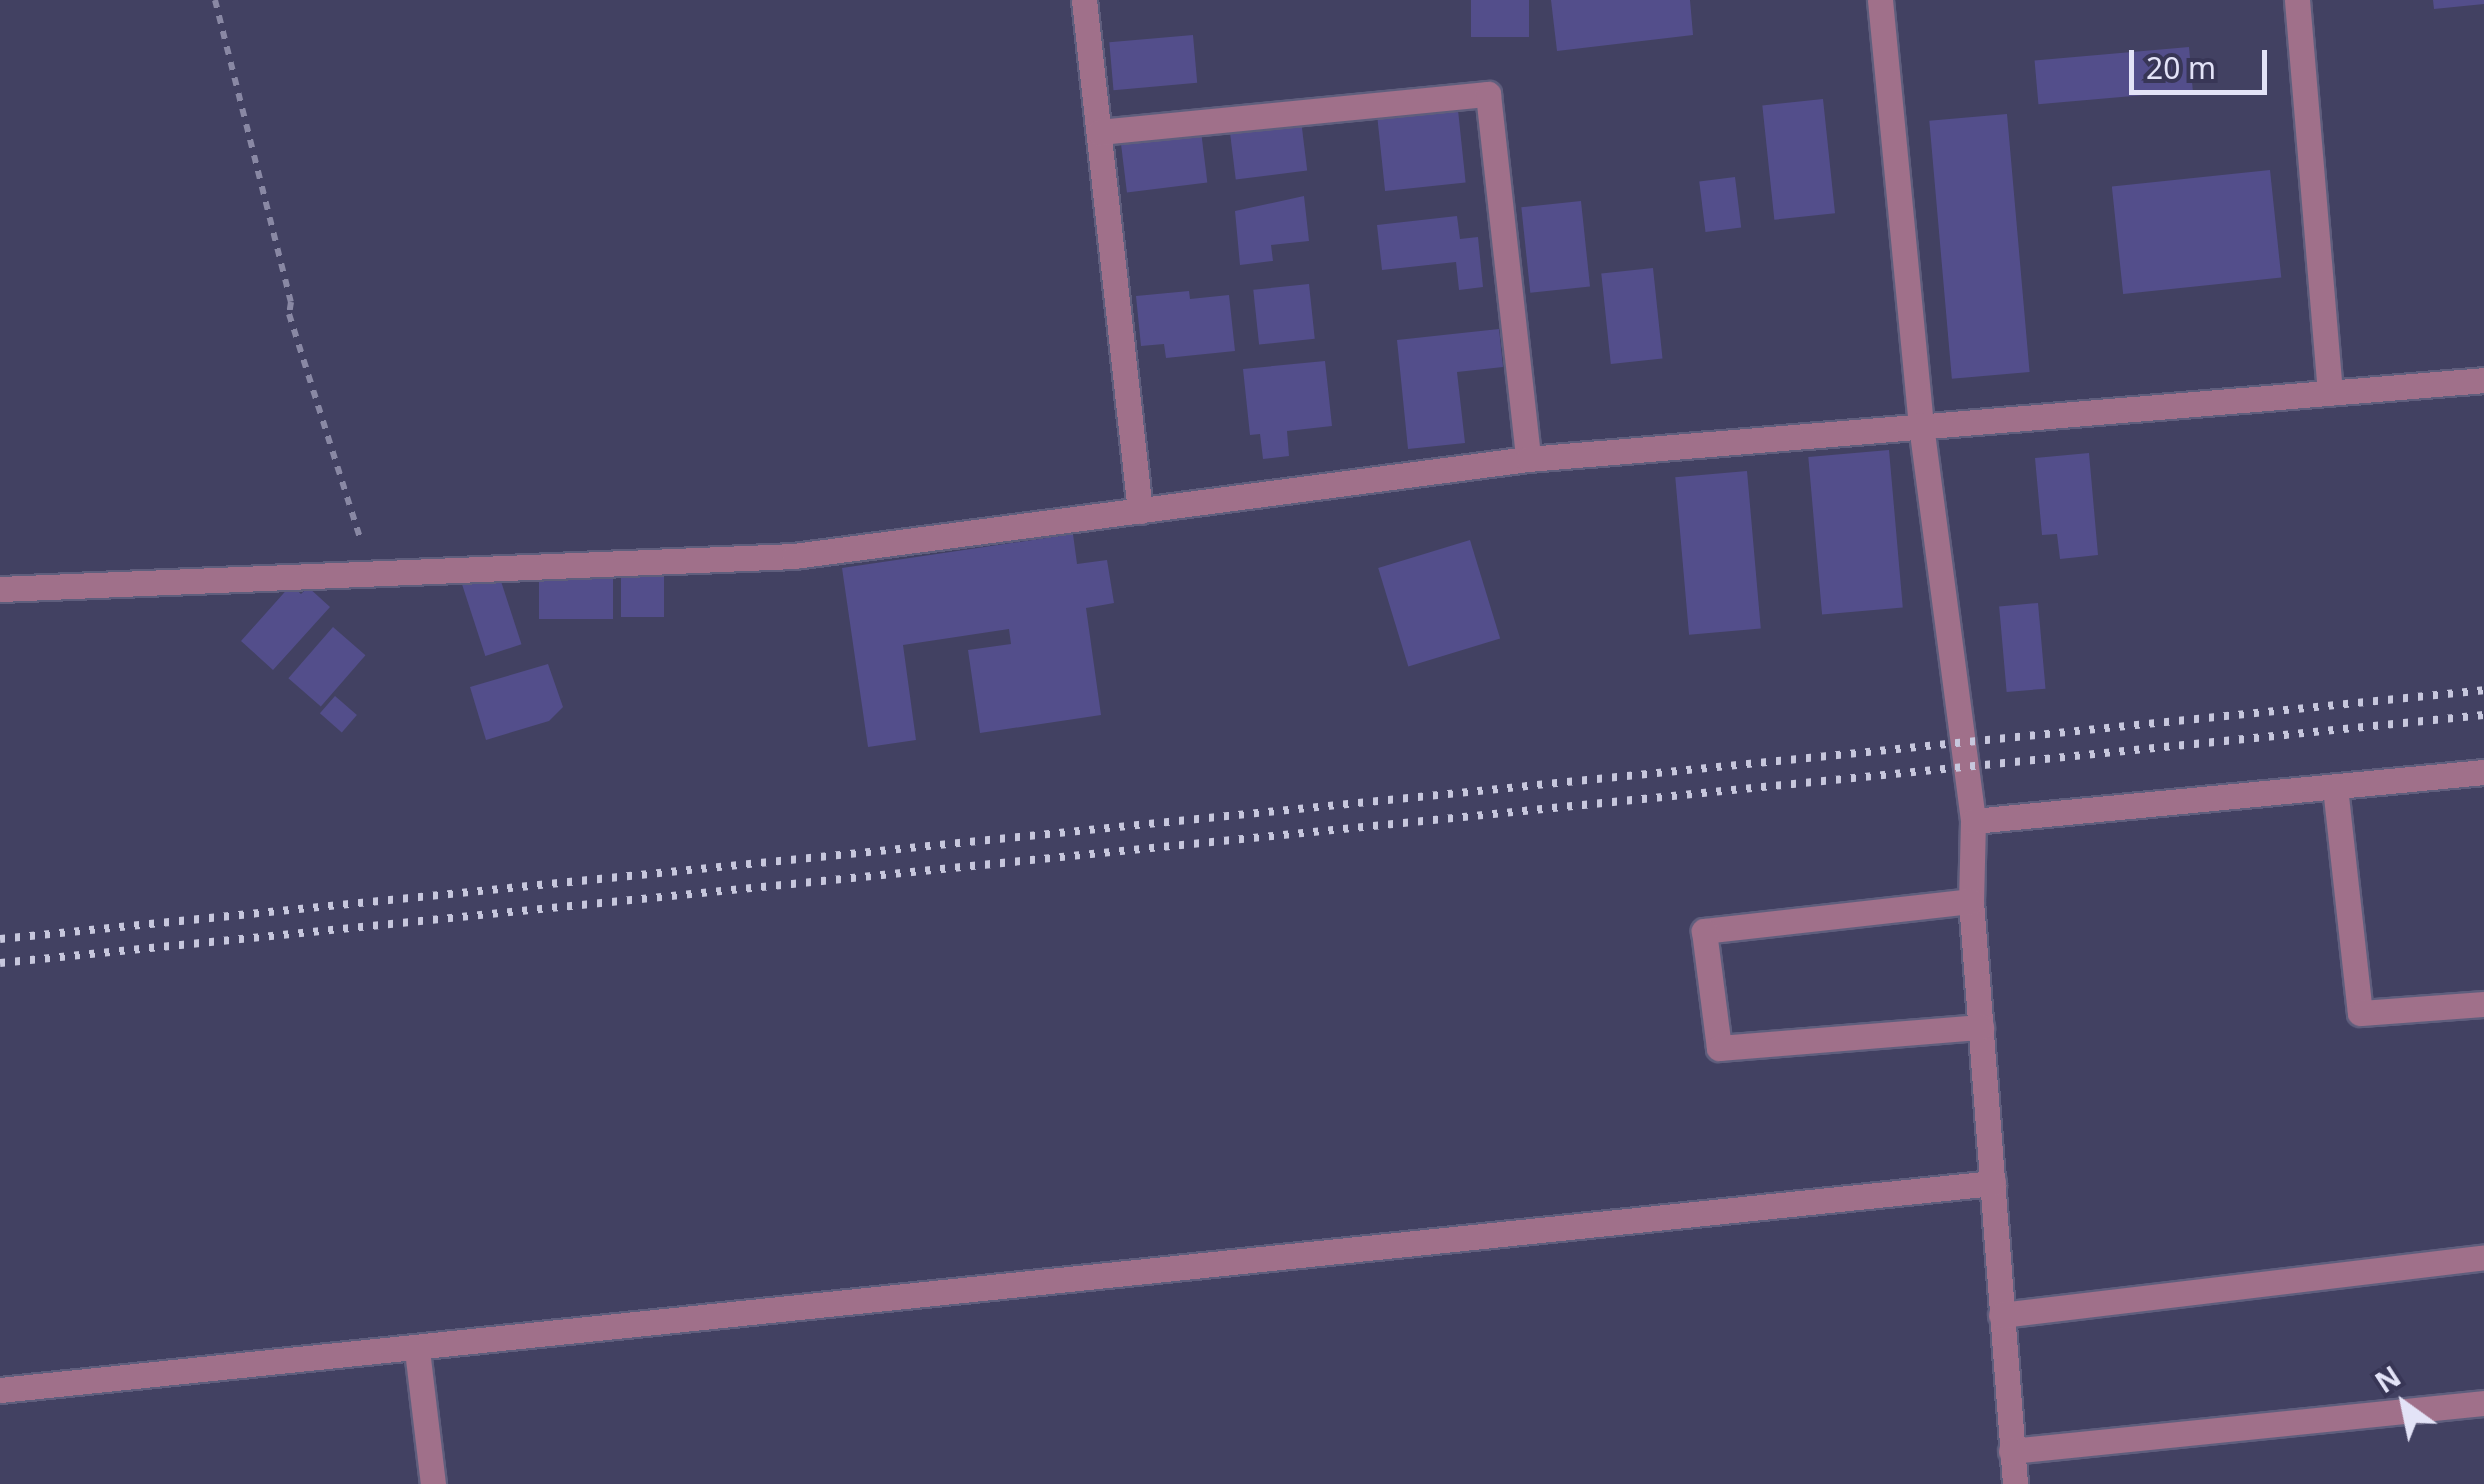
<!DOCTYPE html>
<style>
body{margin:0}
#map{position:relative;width:2484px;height:1484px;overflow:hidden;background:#424162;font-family:"Noto Sans",sans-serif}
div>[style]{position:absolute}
.building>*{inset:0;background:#534e8b;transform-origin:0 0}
.path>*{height:6px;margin-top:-3px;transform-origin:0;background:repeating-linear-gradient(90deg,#8988a4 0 8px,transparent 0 16px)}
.roads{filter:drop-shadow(2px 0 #5f5e7d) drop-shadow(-2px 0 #5f5e7d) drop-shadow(0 2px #5f5e7d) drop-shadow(0 -2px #5f5e7d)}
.minor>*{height:25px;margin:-12.5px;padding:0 12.5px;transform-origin:12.5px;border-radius:12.5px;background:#a0708a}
.rail>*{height:8px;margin-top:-4px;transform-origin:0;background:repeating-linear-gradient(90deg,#c7c7dd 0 5px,transparent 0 15px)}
span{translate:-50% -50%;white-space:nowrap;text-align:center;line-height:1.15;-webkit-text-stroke:9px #383656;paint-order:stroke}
.north{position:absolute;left:2354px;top:1354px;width:100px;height:100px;-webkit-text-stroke:8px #383656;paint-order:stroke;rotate:327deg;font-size:28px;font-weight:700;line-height:40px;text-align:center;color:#e3e3f7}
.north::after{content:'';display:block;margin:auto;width:35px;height:45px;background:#e3e3f7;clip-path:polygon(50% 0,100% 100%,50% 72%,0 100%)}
.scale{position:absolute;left:2129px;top:50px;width:138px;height:45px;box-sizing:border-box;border:5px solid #e3e3f7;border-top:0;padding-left:12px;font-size:30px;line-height:35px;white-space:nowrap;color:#e3e3f7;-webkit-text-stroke:8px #383656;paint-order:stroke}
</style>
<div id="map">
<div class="building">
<div style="left:1471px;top:0;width:58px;height:37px"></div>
<div style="clip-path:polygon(1551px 0,1690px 0,1693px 35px,1557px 51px)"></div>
<div style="clip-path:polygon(2433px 0,2484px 0,2484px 4px,2434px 9px)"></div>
<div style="left:1193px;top:35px;width:48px;height:84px;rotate:85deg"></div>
<div style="left:2189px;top:47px;width:44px;height:155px;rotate:85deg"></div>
<div style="left:1823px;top:99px;width:115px;height:61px;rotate:84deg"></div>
<div style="left:1458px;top:110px;width:73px;height:81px;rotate:84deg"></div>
<div style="left:2007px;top:114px;width:259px;height:78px;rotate:85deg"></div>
<div style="left:1301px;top:120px;width:51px;height:72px;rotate:83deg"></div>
<div style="left:1201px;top:131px;width:52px;height:81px;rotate:83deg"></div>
<div style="left:2270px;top:170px;width:108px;height:159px;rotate:84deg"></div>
<div style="left:1735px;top:177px;width:51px;height:36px;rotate:83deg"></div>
<div style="clip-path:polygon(1304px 196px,1309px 241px,1271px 245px,1273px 261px,1240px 265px,1235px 211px)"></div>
<div style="left:1581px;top:201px;width:86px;height:60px;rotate:84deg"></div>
<div style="clip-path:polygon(1457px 216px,1460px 239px,1478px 237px,1483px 287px,1459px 290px,1456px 262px,1382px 270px,1377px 225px)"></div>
<div style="left:1653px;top:268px;width:91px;height:52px;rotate:84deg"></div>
<div style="left:1309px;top:284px;width:55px;height:56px;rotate:84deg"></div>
<div style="clip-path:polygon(1189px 291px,1190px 299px,1229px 295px,1235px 351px,1166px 358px,1164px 344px,1141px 346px,1136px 296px)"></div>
<div style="clip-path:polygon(1499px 329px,1503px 367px,1457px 372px,1465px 443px,1408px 449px,1397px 340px)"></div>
<div style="clip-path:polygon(1325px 361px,1332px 426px,1287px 431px,1289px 456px,1263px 459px,1260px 434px,1250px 435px,1243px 369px)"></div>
<div style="left:1889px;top:450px;width:158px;height:81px;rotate:85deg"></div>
<div style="clip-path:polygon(2089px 453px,2098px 555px,2060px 559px,2057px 534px,2042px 535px,2035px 458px)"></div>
<div style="left:1747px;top:471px;width:158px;height:72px;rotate:85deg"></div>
<div style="clip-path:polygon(1073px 534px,1077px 564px,1107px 560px,1114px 603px,1086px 608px,1101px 715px,980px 733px,968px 650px,1011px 644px,1009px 629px,903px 645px,916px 740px,868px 747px,842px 568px)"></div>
<div style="left:1470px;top:540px;width:103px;height:96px;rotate:73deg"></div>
<div style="left:539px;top:569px;width:74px;height:50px"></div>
<div style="left:621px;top:570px;width:43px;height:47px"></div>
<div style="left:498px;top:572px;width:76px;height:38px;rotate:72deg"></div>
<div style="clip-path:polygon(291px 585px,301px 594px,308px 587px,330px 607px,273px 670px,241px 641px)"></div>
<div style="left:2038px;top:603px;width:86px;height:39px;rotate:85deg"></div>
<div style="left:333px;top:627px;width:43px;height:68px;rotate:41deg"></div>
<div style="clip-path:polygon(548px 664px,563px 707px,549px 721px,486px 740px,470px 687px)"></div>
<div style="left:335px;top:696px;width:29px;height:23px;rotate:41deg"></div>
</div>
<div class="path">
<div style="left:215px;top:0;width:311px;rotate:75.9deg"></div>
<div style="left:291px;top:302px;width:12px;rotate:99deg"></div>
<div style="left:289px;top:314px;width:235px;rotate:72.4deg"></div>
</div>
<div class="roads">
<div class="minor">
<div style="left:1084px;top:0;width:514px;rotate:83.75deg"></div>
<div style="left:1880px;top:0;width:427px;rotate:84.5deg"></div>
<div style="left:1921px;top:425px;width:399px;rotate:82.5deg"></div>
<div style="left:1973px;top:821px;width:80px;rotate:91.4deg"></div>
<div style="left:1971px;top:901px;width:585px;rotate:85.68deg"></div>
<div style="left:2297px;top:0;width:394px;rotate:85.2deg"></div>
<div style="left:1099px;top:132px;width:391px;rotate:-5.6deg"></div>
<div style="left:1488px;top:94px;width:367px;rotate:83.7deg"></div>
<div style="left:0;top:589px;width:795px;rotate:-2.38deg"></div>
<div style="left:794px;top:556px;width:740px;rotate:-7.53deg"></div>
<div style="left:1528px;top:459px;width:959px;rotate:-4.72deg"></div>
<div style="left:2335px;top:787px;width:227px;rotate:83.7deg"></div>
<div style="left:2360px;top:1013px;width:124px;rotate:-4.2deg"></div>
<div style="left:1973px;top:821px;width:513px;rotate:-5.48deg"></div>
<div style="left:1971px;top:901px;width:269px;rotate:173.6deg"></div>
<div style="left:1704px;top:931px;width:118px;rotate:82.7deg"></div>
<div style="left:1719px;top:1048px;width:263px;rotate:-4.6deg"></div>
<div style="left:2001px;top:1315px;width:486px;rotate:-6.8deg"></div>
<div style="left:417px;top:1350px;width:135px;rotate:83.2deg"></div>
<div style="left:0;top:1390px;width:2004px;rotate:-5.93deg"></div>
<div style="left:2011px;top:1451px;width:475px;rotate:-5.8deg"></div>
</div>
</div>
<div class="rail">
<div style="left:0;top:939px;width:2496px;rotate:-5.72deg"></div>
<div style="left:0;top:963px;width:2496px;rotate:-5.7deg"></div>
</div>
<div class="north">N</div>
<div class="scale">20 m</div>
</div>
